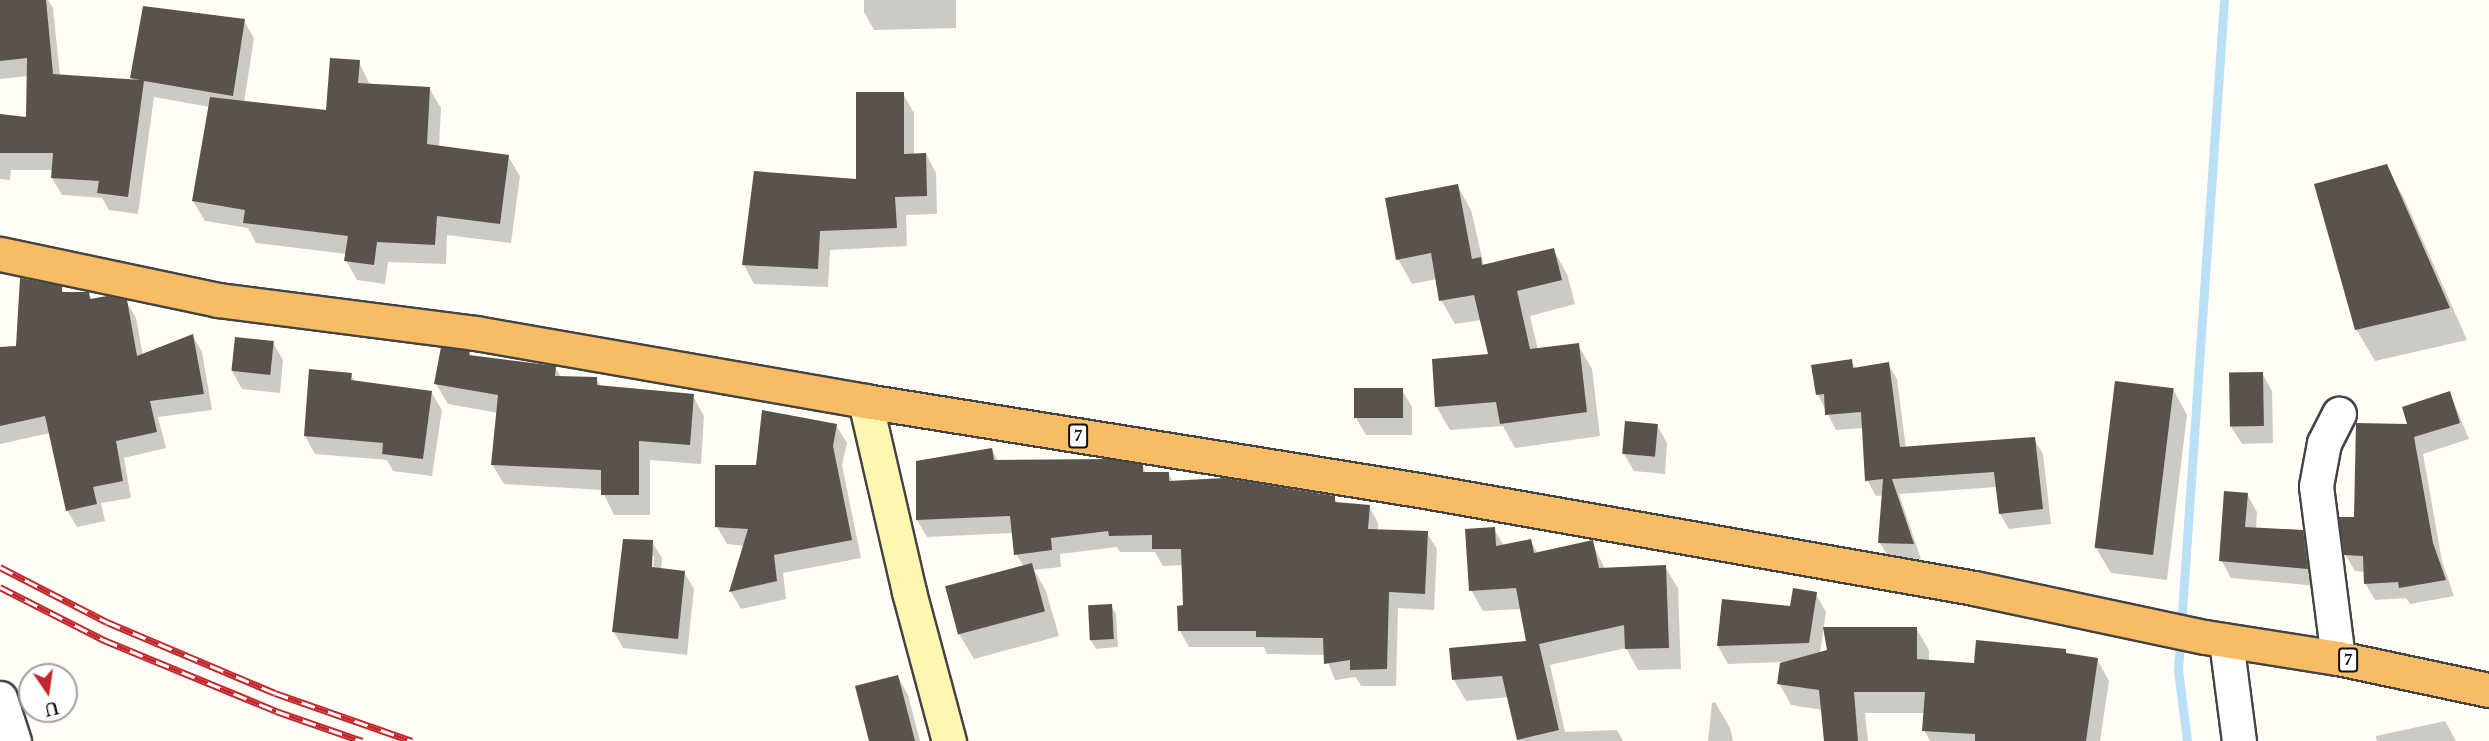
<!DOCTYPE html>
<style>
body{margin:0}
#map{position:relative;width:2489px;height:741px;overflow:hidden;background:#fffdf5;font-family:"Libre Baskerville",serif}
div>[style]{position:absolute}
.shadow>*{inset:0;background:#0003}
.stream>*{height:9px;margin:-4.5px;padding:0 4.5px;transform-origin:4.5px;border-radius:4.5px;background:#b9e0f7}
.building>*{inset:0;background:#5a524d;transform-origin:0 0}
.roads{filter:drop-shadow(2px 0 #444) drop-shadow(-2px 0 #444) drop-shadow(0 2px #444) drop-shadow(0 -2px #444)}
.minor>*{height:33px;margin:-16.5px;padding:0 16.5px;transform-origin:16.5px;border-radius:16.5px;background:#fff}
.secondary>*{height:33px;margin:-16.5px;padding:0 16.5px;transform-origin:16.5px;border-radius:16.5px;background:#fff6b0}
.trunk>*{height:33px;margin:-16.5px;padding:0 16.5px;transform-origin:16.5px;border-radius:16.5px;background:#f7bc64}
.rail>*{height:7px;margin-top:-3.5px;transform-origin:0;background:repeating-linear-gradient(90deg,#fff 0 14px,#c4262e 0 28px);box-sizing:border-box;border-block:2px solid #c4262e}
span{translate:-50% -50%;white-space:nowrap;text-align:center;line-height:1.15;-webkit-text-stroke:6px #fff;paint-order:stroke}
.shield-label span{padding:2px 4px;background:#fff;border:2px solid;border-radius:4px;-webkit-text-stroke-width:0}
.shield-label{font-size:15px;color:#111;font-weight:700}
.north{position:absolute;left:18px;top:663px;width:60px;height:60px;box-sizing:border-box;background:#fff;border:2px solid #a0a0a0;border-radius:50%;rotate:167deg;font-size:16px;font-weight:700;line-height:24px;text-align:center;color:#111}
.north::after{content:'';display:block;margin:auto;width:21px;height:27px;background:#c4262e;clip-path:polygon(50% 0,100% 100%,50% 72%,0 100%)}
</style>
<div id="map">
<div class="shadow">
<div style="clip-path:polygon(0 0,48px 0,53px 8px,60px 76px,134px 81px,132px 78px,244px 21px,254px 38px,244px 103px,327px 112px,359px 62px,370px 85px,429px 88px,441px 108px,439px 147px,508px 156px,520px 176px,511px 243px,447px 235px,446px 264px,388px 262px,385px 284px,357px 280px,346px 260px,347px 254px,256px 243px,248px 228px,205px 221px,193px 201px,210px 107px,154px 97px,138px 214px,109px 210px,102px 198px,62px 195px,52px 178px,53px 170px,11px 170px,10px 180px,0 179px,0 115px,28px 118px,28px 76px,0 79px)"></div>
<div style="clip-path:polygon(864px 0,956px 0,956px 28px,874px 30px,864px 12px)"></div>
<div style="clip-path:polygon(903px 94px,914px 113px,914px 155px,926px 154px,936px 173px,937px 214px,906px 215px,907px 246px,830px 250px,828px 287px,754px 284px,744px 265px,858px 181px)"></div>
<div style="clip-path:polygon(2386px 166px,2404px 198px,2467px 340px,2375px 361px,2356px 329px)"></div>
<div style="clip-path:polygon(1457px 185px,1471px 210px,1484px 266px,1553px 249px,1567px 274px,1575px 304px,1530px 316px,1538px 350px,1578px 345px,1592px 369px,1600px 436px,1515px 448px,1503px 426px,1450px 430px,1436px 406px,1489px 356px,1482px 320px,1455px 324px,1441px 300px,1437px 279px,1412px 284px,1398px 259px)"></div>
<div style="clip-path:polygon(61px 288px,64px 293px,88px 293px,92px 300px,126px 301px,136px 318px,143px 356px,193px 336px,202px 352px,212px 410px,158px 417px,166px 448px,124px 458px,131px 498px,101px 503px,105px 521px,77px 527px,67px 510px,50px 433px,0 444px,0 348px,18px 347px)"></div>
<div style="clip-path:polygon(273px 343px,283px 360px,280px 393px,242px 389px,232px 371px)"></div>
<div style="clip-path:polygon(469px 352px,471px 357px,555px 367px,561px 377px,596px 378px,601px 387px,693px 396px,704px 416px,701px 464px,650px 460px,650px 515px,614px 515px,602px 490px,504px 484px,492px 464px,498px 413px,448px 404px,436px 384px)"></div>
<div style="clip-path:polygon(1851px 361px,1856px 369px,1888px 364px,1897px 379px,1906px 448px,2034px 439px,2043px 454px,2051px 524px,2009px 529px,2000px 514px,1997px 487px,1899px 494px,1921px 559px,1889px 558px,1880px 543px,1884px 495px,1876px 496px,1867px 480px,1864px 428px,1836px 430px,1818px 395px,1813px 367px)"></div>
<div style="clip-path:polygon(2262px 373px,2272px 391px,2273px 443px,2242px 444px,2231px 427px)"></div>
<div style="clip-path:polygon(351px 375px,355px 382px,431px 392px,442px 410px,432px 476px,393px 471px,387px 460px,315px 454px,305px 436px)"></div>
<div style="clip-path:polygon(2173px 389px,2187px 415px,2167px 580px,2111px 573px,2096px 548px)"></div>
<div style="clip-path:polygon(1402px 390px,1412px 407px,1412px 435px,1366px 435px,1356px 418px)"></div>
<div style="clip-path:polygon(2450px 393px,2469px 439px,2423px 454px,2442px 561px,2454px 596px,2410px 604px,2406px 598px,2375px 600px,2365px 583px,2365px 572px,2355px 571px,2345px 554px,2355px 519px,2409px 426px)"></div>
<div style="clip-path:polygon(836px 425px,847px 443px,842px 465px,861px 558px,783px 573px,786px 599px,741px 609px,731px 592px,745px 546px,727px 544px,717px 527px,757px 466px)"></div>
<div style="clip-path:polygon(1657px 425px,1667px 443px,1665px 474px,1634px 471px,1624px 454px)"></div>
<div style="clip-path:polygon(992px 449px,998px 461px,1142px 466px,1146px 473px,1169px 474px,1173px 482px,1334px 497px,1338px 504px,1369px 506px,1378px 523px,1378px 530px,1427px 533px,1437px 549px,1434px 610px,1398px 608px,1396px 686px,1361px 686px,1356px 677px,1335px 680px,1325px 655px,1267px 654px,1264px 647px,1189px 647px,1180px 631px,1185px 607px,1183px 565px,1163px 566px,1155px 552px,1120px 552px,1117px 547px,1060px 554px,1061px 567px,1034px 570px,1046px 591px,1059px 636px,974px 659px,959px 634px,1024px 567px,1016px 554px,1013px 533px,927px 537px,917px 520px)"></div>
<div style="clip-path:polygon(2247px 494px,2257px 512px,2256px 529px,2302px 531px,2312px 549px,2317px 586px,2231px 578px,2221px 560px)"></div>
<div style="clip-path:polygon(1494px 529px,1504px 546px,1531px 541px,1538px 554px,1592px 542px,1605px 569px,1665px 567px,1678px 588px,1681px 669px,1638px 670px,1626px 648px,1550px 665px,1565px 732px,1617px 730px,1623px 741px,1519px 741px,1509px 697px,1466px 701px,1454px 680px,1451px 649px,1528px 643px,1522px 609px,1483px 611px,1471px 590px)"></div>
<div style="clip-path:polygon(evenodd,652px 542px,662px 558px,661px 570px,684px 572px,694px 589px,687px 655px,623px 648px,614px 632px,652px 542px,651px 556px,654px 556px,653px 575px,650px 574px,651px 556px)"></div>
<div style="clip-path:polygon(1816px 594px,1826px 612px,1820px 653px,1916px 628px,1929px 650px,1929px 661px,1975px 664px,2065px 650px,2068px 655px,2097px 659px,2109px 681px,2100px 741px,1930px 741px,1924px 730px,1925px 713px,1865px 713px,1868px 741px,1826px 741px,1823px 710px,1791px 705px,1779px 683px,1782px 662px,1728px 664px,1718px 646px)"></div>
<div style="clip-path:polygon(1111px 606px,1116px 614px,1118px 647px,1096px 649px,1091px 640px,1089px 607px)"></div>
<div style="clip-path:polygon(898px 677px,908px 695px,920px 741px,870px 741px)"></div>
<div style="clip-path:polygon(1715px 702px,1730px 728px,1733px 741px,1708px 741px,1712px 703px)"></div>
<div style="clip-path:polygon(2445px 721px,2456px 741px,2377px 741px,2376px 736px)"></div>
</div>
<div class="stream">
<div style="left:2187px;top:741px;width:72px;rotate:-97.2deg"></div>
<div style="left:2178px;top:670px;width:672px;rotate:-86.07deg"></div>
</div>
<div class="building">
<div style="clip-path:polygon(0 0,46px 0,53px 74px,141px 80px,130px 78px,143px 6px,245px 19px,233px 96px,144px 81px,128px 197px,97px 193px,99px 181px,51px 178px,53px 153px,0 153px,0 114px,26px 117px,27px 58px,0 61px)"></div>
<div style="clip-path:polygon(330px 58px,360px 60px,358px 83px,430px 87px,427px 144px,509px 155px,500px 224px,437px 216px,435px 245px,377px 242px,374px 265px,344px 261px,348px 236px,243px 223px,245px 210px,192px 201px,210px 97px,326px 110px)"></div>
<div style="clip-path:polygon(856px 92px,904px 92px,904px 154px,926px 153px,927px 196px,895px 197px,897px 228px,820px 231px,818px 269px,742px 265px,754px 171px,856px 179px)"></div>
<div style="clip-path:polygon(2387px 164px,2450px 308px,2355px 330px,2314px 184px)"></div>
<div style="clip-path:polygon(1458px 184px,1472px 259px,1481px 257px,1482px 265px,1554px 248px,1562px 280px,1517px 291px,1530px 349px,1579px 343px,1587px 412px,1500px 424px,1496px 402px,1435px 407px,1432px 359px,1488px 354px,1474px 295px,1439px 301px,1431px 253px,1396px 260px,1385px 198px)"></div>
<div style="clip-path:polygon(20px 278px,62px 286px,62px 292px,89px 292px,90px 299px,107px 296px,127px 300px,137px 356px,193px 334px,204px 394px,150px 401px,157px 432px,116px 441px,123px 481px,93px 487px,97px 504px,66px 511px,45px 416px,0 426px,0 347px,16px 346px)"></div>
<div style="left:235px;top:337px;width:39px;height:34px;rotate:6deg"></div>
<div style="clip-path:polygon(441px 347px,470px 351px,469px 355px,556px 366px,555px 376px,597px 377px,597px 385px,694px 394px,690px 445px,639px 441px,639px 495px,601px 495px,601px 470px,491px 465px,498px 395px,434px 384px)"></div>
<div style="clip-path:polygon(1852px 359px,1853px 368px,1889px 362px,1900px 447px,2035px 437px,2043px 509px,1999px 514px,1994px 472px,1892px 479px,1914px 544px,1878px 543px,1883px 479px,1865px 481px,1861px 412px,1825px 415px,1824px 394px,1816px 395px,1811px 365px)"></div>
<div style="clip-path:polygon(309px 369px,352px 373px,351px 380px,432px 391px,423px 459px,382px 454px,383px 443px,304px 436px)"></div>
<div style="left:2263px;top:372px;width:54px;height:34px;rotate:89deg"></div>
<div style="left:2115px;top:381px;width:59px;height:168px;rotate:7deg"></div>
<div style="left:1354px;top:388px;width:49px;height:30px"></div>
<div style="clip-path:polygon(2450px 391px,2460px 423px,2414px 437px,2433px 543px,2446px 580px,2399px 588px,2398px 582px,2364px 584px,2363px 556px,2344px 555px,2339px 517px,2354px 517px,2356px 423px,2407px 424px,2402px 407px)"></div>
<div style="clip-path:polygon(762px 410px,837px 424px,833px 446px,852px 540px,774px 555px,777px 581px,729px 592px,748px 529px,715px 527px,715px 465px,756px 465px)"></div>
<div style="left:1625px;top:421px;width:33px;height:33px;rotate:5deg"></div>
<div style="clip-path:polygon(992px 448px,994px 460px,1111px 459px,1143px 465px,1143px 472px,1169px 472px,1169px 481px,1224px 478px,1335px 496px,1335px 502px,1370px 505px,1368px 529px,1428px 531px,1425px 594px,1389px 592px,1387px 669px,1350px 670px,1350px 660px,1324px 664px,1323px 638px,1256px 637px,1256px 631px,1178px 631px,1177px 606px,1183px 605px,1181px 549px,1152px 549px,1152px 535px,1109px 536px,1108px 531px,1051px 538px,1052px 550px,1014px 555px,1010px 516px,916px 520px,916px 461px)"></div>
<div style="clip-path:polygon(2224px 491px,2248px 493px,2245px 527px,2303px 530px,2308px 569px,2219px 561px)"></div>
<div style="clip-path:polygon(1495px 527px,1496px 546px,1531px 539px,1534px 553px,1593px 540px,1599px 568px,1666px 565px,1669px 648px,1625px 649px,1624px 625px,1539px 644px,1559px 730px,1517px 740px,1502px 676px,1452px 680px,1449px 648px,1526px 641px,1516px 588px,1469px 591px,1465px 529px)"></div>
<div style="clip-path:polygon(623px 539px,653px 540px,652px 567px,685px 571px,678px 639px,612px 632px)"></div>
<div style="left:1032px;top:563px;width:50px;height:90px;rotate:75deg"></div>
<div style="clip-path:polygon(1793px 588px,1817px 592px,1809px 643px,1717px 646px,1722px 599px,1790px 606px)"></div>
<div style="left:1112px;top:604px;width:35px;height:24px;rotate:87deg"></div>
<div style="clip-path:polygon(1823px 627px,1917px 627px,1917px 659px,1974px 663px,1976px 640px,2066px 649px,2066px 653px,2098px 658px,2086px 741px,1975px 741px,1975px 734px,1922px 731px,1925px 692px,1854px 692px,1858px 741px,1824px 741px,1819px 690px,1777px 684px,1780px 663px,1827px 650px)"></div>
<div style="clip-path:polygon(898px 675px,915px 741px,869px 741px,855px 686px)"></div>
</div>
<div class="roads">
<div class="minor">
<div style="left:2226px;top:641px;width:101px;rotate:82.6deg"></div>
<div style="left:2338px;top:658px;width:173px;rotate:-97.3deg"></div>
<div style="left:2316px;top:486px;width:44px;rotate:-79.5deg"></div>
<div style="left:2324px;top:443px;width:33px;rotate:-63deg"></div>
<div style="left:0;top:698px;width:45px;rotate:72deg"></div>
</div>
<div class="secondary">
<div style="left:865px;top:401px;width:196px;rotate:77deg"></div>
<div style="left:909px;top:592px;width:154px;rotate:75deg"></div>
</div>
<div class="trunk">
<div style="left:0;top:254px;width:223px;rotate:11.9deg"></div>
<div style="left:218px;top:300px;width:260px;rotate:7.3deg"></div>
<div style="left:476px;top:333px;width:395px;rotate:9.9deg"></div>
<div style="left:865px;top:401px;width:561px;rotate:9.13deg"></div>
<div style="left:1419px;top:490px;width:564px;rotate:10.01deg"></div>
<div style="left:1974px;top:588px;width:236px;rotate:12deg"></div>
<div style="left:2205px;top:637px;width:135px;rotate:9deg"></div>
<div style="left:2338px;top:658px;width:154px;rotate:12deg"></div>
</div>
</div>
<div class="rail">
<div style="left:0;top:567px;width:120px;rotate:27.2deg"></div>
<div style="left:107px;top:622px;width:182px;rotate:22.9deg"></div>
<div style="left:275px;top:693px;width:145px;rotate:19.3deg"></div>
<div style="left:0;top:587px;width:117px;rotate:27deg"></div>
<div style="left:104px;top:640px;width:186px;rotate:22.4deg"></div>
<div style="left:276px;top:711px;width:91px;rotate:19.2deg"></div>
</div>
<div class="shield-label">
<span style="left:1078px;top:436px">7</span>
<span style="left:2348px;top:660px">7</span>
</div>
<div class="north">U</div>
</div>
